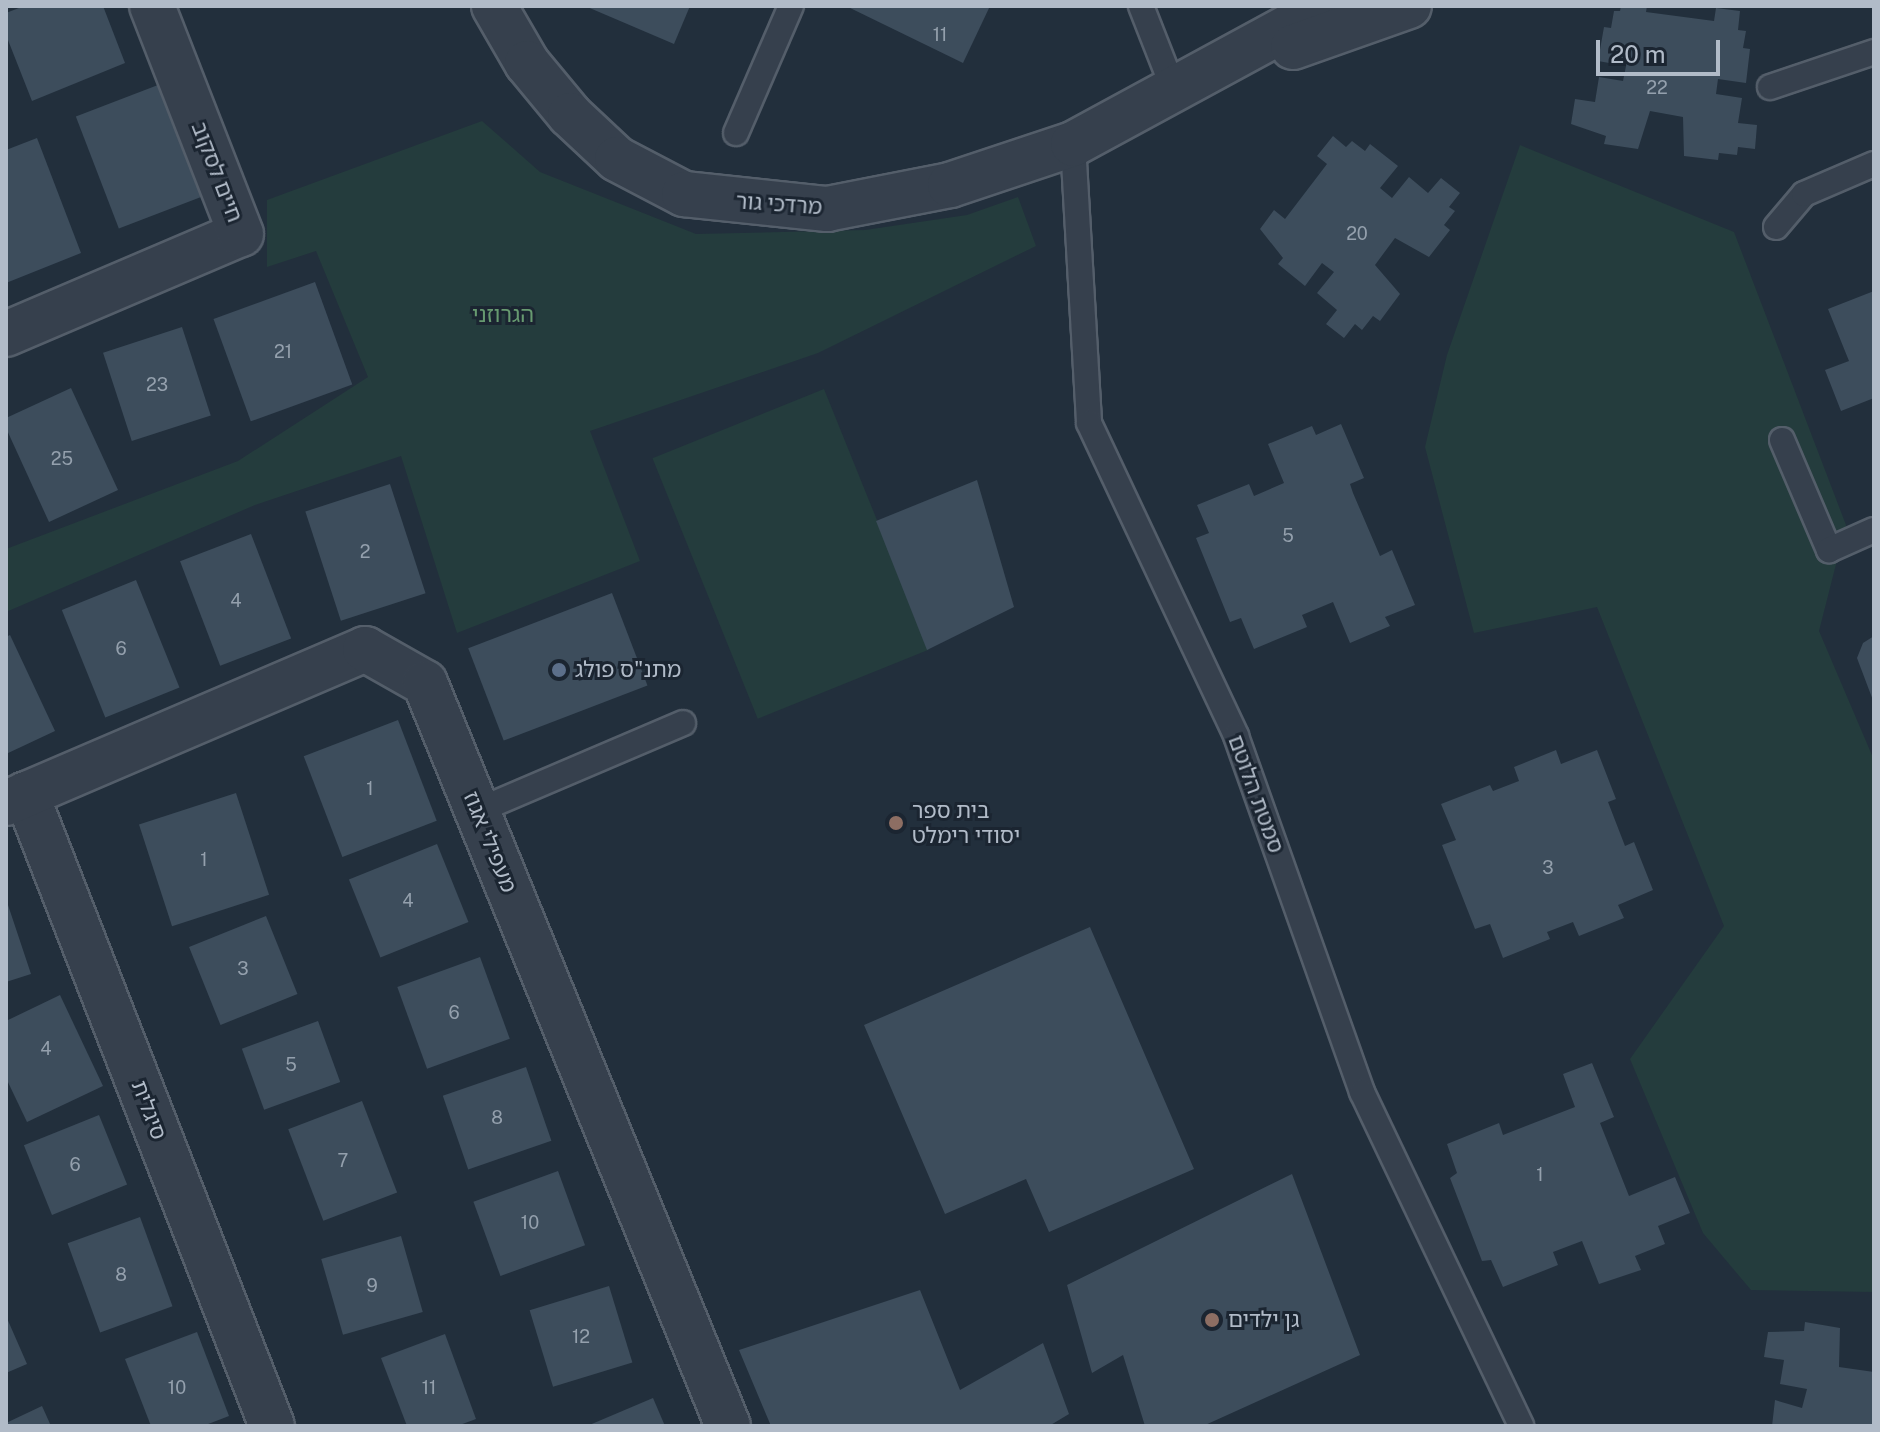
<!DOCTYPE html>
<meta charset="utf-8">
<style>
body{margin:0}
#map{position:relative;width:1880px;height:1432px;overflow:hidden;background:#222f3c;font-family:"Public Sans","Noto Sans Hebrew",sans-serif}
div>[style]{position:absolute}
.green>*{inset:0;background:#243c3d;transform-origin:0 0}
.building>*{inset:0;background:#3d4d5c;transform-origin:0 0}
.roads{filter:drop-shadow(2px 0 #545e6a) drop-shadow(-2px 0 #545e6a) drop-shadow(0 2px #545e6a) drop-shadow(0 -2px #545e6a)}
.service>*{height:24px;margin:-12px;padding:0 12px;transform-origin:12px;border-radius:12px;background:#36404d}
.minor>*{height:44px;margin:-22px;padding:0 22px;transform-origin:22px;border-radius:22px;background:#36404d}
.dots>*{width:22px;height:22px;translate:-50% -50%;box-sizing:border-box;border:4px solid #1b2531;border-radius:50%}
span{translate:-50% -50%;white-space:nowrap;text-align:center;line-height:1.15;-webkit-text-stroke:6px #1b2531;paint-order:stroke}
.number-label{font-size:18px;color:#94a0ad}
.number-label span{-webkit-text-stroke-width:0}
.street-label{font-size:22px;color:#b1bbc8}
.park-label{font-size:22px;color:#679a70}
.poi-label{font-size:22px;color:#b1bbc8}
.left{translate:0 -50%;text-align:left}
.frame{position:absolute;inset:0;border:8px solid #b1bbc8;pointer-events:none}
.scale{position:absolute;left:1596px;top:40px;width:124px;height:36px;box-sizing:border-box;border:4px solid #b1bbc8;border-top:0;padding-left:10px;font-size:24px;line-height:28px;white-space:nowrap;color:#b1bbc8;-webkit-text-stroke:6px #1b2531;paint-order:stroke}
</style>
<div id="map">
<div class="green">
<div style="clip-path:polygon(482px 121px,540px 172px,696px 234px,865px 230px,967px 215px,1018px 197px,1036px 246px,818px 353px,590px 431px,640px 561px,457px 633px,401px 456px,255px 505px,6px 612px,6px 549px,238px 461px,368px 377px,316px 251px,267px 267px,267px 200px)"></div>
<div style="clip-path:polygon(1520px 145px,1734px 232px,1846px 525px,1819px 631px,1874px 760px,1874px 1292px,1751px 1290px,1703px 1233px,1630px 1059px,1724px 926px,1597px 607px,1474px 633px,1425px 447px,1447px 355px)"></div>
<div style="left:824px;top:389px;width:281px;height:185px;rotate:68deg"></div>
</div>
<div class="building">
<div style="clip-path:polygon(24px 6px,103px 6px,125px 63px,32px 101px,6px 35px,6px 13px)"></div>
<div style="clip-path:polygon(585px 6px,690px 6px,674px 44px)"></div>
<div style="clip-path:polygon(846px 6px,990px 6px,963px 63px)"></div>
<div style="clip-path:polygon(1621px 6px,1647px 6px,1646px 12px,1714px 21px,1716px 8px,1740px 11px,1738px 30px,1746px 31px,1743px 48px,1750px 49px,1746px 83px,1718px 79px,1716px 94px,1742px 98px,1738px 123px,1757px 125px,1755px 149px,1738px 147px,1737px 155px,1719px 153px,1718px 160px,1684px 156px,1683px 117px,1650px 111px,1638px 149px,1604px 144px,1606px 136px,1571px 124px,1575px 99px,1595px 102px,1599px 77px,1623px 81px,1626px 66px,1598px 61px,1604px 27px,1611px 28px,1614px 11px,1620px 11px)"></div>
<div style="left:158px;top:85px;width:120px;height:88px;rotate:69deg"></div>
<div style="clip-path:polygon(1333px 136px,1346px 147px,1352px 141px,1365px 151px,1370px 144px,1398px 166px,1380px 188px,1392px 198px,1409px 177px,1428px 193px,1441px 178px,1460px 193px,1449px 207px,1455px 211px,1444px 225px,1450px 230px,1429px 257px,1395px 238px,1375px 265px,1400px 294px,1380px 321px,1373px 316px,1362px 330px,1355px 324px,1344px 338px,1326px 324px,1337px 310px,1317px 293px,1334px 272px,1322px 263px,1305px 286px,1278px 264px,1283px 258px,1260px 229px,1274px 210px,1285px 219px,1327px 164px,1317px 156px)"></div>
<div style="clip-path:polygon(37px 138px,81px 253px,6px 283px,6px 150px)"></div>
<div style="left:315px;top:282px;width:109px;height:108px;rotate:70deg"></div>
<div style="clip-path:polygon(1874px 291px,1874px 398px,1841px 411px,1825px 370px,1849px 361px,1828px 309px)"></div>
<div style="left:182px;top:327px;width:93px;height:83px;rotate:72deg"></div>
<div style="clip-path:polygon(71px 388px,118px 490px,49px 522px,6px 428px,6px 418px)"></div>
<div style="clip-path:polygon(1341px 424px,1364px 478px,1350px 484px,1353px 493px,1380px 556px,1392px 550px,1415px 605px,1385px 617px,1390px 626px,1350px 643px,1333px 602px,1302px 615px,1307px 627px,1254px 649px,1241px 618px,1230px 622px,1196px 538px,1209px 533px,1197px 505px,1249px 484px,1254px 496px,1284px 483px,1268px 444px,1312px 426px,1316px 435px)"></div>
<div style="clip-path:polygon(977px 480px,1014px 607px,927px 650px,876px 521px)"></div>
<div style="left:390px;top:484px;width:115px;height:89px;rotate:72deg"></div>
<div style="left:251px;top:534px;width:112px;height:76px;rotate:69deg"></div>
<div style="left:136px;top:580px;width:116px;height:80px;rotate:68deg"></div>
<div style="left:612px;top:593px;width:99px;height:154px;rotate:69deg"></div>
<div style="clip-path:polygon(10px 635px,55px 731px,6px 754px,6px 637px)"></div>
<div style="clip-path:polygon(1874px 636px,1874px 703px,1857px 658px,1863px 643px)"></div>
<div style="left:398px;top:720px;width:108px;height:101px;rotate:69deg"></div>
<div style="clip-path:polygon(1556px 750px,1561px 764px,1597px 750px,1616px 799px,1608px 802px,1625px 846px,1634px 842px,1653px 890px,1618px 905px,1624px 918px,1579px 936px,1573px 922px,1547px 932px,1550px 939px,1503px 958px,1490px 924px,1475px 929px,1442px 845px,1456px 840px,1441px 804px,1490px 785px,1493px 791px,1519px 781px,1514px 767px)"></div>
<div style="left:236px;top:793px;width:107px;height:102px;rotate:72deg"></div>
<div style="left:437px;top:844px;width:84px;height:95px;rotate:68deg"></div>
<div style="clip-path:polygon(6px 899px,31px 974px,6px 982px)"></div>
<div style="left:266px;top:916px;width:84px;height:83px;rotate:68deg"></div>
<div style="clip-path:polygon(1090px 927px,1194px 1169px,1049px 1232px,1026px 1179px,945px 1214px,864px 1025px)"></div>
<div style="left:480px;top:957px;width:87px;height:88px;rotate:70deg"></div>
<div style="clip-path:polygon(60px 995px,103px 1086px,27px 1122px,6px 1078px,6px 1021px)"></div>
<div style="left:318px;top:1021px;width:65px;height:81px;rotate:70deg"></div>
<div style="clip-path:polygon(1592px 1063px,1614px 1117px,1600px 1123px,1629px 1196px,1675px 1177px,1690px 1213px,1658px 1226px,1665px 1244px,1635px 1256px,1641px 1270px,1599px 1284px,1582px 1241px,1553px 1252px,1558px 1265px,1503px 1287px,1491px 1260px,1482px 1261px,1450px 1178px,1457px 1173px,1447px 1144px,1499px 1123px,1503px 1135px,1575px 1107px,1563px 1074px)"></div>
<div style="left:526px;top:1067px;width:78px;height:88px;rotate:71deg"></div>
<div style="left:362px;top:1101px;width:98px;height:79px;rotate:69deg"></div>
<div style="left:99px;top:1115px;width:75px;height:81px;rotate:68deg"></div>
<div style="left:558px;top:1171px;width:79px;height:90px;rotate:70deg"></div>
<div style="clip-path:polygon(1292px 1174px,1360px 1355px,1203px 1426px,1145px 1426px,1123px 1355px,1092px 1373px,1067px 1285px)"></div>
<div style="left:140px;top:1217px;width:95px;height:77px;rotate:70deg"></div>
<div style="left:401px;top:1236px;width:79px;height:83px;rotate:74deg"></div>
<div style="left:609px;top:1286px;width:80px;height:83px;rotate:73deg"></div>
<div style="clip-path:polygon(920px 1290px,960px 1390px,1043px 1343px,1069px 1414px,1049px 1426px,771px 1426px,739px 1350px)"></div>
<div style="clip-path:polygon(6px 1316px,27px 1364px,6px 1373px)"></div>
<div style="clip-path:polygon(1805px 1322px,1840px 1328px,1839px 1367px,1874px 1372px,1874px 1426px,1772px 1426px,1775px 1400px,1802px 1408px,1807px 1389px,1780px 1384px,1784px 1360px,1764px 1357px,1768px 1332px,1804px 1331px)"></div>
<div style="clip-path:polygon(197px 1332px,229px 1416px,203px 1426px,151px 1426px,125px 1359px)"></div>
<div style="clip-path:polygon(445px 1334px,476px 1419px,457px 1426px,407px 1426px,381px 1358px)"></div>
<div style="clip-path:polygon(653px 1398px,665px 1426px,587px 1426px)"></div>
<div style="clip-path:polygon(42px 1406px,51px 1426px,6px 1426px,6px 1423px)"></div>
</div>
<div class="roads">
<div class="service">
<div style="left:1141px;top:6px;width:90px;rotate:68.6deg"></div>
<div style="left:1770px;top:87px;width:110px;rotate:-18.6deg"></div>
<div style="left:736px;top:133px;width:138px;rotate:-66.6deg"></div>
<div style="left:1073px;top:144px;width:279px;rotate:86.7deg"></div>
<div style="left:1089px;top:423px;width:346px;rotate:64.8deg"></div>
<div style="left:1236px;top:736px;width:378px;rotate:70.5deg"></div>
<div style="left:1362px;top:1092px;width:370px;rotate:64.5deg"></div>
<div style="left:1776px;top:227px;width:43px;rotate:-49.7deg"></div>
<div style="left:1804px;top:194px;width:76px;rotate:-23.2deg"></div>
<div style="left:1782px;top:440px;width:120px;rotate:66.9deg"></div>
<div style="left:1829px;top:550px;width:49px;rotate:-24deg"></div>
<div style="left:477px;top:811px;width:224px;rotate:-23.1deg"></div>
</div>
<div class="minor">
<div style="left:494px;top:6px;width:66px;rotate:59.9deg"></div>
<div style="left:527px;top:63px;width:67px;rotate:50.4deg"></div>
<div style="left:570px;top:115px;width:64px;rotate:43.1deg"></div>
<div style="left:617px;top:159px;width:76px;rotate:27.6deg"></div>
<div style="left:684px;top:194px;width:144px;rotate:6deg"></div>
<div style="left:827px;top:209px;width:125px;rotate:-11deg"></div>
<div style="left:950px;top:185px;width:130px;rotate:-18.4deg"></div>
<div style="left:1073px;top:144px;width:289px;rotate:-28.5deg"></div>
<div style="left:1293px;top:47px;width:123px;rotate:-19.5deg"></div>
<div style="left:6px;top:334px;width:255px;rotate:-23.1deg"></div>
<div style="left:241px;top:234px;width:245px;rotate:-111.3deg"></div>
<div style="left:26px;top:794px;width:678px;rotate:68.73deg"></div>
<div style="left:6px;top:803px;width:391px;rotate:-23.2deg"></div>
<div style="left:365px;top:649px;width:69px;rotate:29.5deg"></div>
<div style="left:425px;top:683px;width:802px;rotate:67.81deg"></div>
</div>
</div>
<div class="dots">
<div style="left:559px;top:670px;background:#5c6f8a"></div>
<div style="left:896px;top:823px;background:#8d6e63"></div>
<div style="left:1212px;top:1320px;background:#8d6e63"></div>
</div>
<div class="number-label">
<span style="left:940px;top:35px">11</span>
<span style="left:1657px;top:88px">22</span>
<span style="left:1357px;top:234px">20</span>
<span style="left:283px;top:352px">21</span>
<span style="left:157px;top:385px">23</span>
<span style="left:62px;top:459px">25</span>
<span style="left:1288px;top:536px">5</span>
<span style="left:365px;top:552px">2</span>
<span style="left:236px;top:601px">4</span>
<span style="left:121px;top:649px">6</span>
<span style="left:370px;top:789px">1</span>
<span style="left:204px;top:860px">1</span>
<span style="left:1548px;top:868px">3</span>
<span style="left:408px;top:901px">4</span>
<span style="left:243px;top:969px">3</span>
<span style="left:454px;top:1013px">6</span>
<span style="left:46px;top:1049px">4</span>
<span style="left:291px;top:1065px">5</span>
<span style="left:497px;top:1118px">8</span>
<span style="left:343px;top:1161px">7</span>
<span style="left:75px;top:1165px">6</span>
<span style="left:1540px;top:1175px">1</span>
<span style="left:530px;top:1223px">10</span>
<span style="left:121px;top:1275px">8</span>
<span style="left:372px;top:1286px">9</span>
<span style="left:581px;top:1337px">12</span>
<span style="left:177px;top:1388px">10</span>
<span style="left:429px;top:1388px">11</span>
</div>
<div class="street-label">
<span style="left:217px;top:172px;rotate:69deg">חיים לסקוב</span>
<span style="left:779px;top:204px;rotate:4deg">מרדכי גור</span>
<span style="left:1256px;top:794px;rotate:70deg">סמטת הלוטם</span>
<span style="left:490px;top:842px;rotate:68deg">מעפילי אגוז</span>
<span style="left:149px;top:1110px;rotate:69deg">סיגלית</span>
</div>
<div class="park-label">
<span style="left:503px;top:315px">הגרוזני</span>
</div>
<div class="poi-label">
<span class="left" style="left:575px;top:670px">מתנ"ס פולג</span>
<span class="left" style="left:912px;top:823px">בית ספר<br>יסודי רימלט</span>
<span class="left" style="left:1228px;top:1320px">גן ילדים</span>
</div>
<div class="frame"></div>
<div class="scale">20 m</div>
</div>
